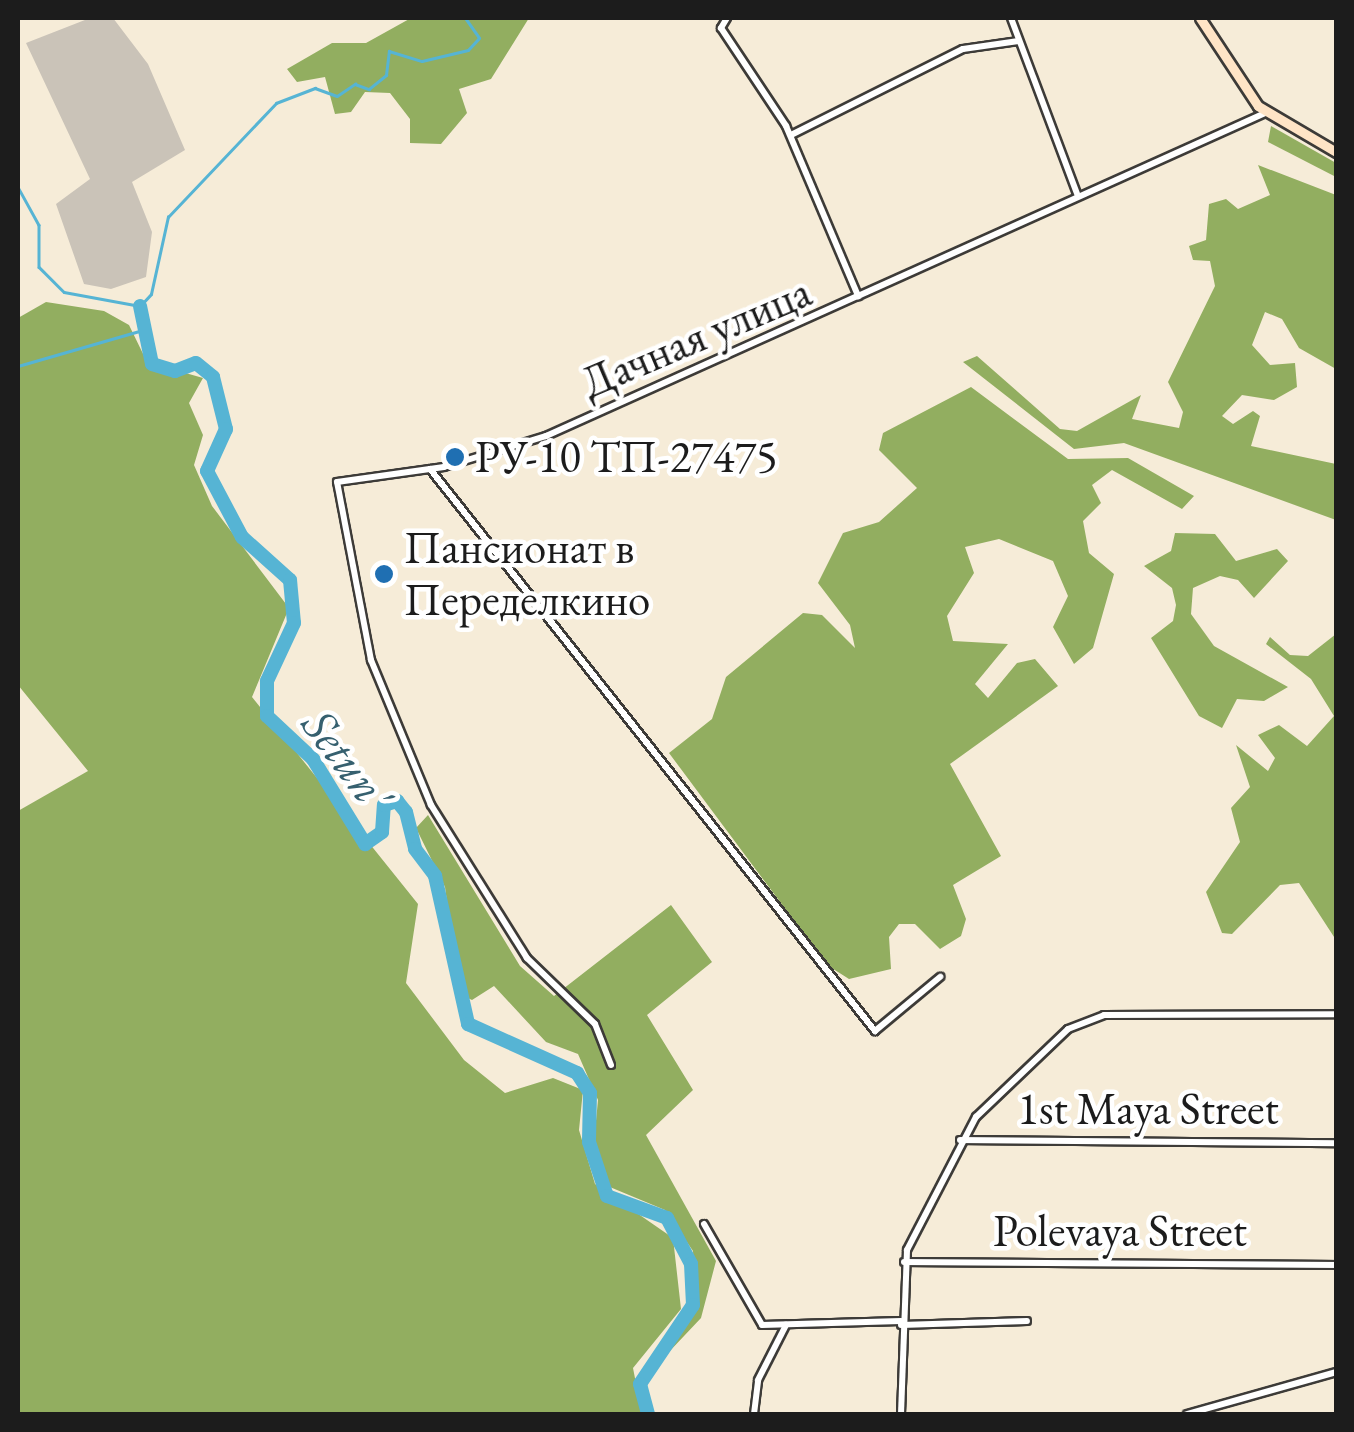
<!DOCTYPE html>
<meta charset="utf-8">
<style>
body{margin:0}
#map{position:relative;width:1354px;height:1432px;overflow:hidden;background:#f6ecd8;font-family:"EB Garamond",serif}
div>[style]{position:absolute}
.industrial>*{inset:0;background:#cac3b8}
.forest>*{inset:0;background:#92ae60}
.stream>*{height:2.5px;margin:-1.25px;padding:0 1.25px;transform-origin:1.25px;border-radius:1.25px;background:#56b4d4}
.river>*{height:14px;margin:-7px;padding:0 7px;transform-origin:7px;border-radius:7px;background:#56b4d4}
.roads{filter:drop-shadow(2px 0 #3d3b38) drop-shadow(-2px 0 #3d3b38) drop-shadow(0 2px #3d3b38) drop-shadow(0 -2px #3d3b38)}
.street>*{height:6px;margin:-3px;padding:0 3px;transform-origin:3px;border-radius:3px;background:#fff}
.secondary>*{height:9px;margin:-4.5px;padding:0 4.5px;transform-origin:4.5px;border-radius:4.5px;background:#ffe4c6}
.dots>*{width:28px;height:28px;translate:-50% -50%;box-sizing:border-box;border:5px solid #fff;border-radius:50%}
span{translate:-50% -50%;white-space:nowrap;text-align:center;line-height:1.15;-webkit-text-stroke:9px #fff;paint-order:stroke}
.street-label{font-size:45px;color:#1c1c1c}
.poi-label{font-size:45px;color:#1c1c1c}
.left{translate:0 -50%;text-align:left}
.water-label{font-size:48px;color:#36606f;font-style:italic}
.frame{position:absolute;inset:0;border:20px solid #1c1c1c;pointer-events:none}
</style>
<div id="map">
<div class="industrial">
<div style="clip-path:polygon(90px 18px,113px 18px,148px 64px,185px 150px,132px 182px,152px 232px,146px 277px,111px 289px,84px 284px,56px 204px,90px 179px,26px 43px)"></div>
</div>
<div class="forest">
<div style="clip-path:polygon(411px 18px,529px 18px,491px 79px,459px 89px,467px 113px,441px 144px,410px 143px,410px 119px,390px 93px,365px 92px,351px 112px,335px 114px,325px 77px,297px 82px,287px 69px,332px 43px,366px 43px)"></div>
<div style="clip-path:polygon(1271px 126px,1336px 163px,1336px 177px,1268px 142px)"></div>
<div style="clip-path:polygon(1258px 165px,1336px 195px,1336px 369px,1299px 348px,1282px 319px,1265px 312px,1252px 345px,1270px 365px,1295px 363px,1297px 387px,1274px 400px,1242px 395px,1222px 416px,1233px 424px,1253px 411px,1260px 416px,1251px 446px,1336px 464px,1336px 520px,1124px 443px,1074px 449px,963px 362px,977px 356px,1060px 429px,1077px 431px,1141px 395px,1132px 419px,1179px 428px,1183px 412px,1168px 382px,1215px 286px,1210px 261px,1193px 260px,1189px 246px,1206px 240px,1209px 204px,1226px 199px,1238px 209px,1270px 195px)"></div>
<div style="clip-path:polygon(46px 302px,104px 311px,129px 325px,147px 362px,203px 378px,189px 403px,203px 435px,194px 465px,212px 506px,289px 608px,252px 697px,418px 904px,406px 983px,464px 1060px,505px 1093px,553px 1078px,583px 1090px,579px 1130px,595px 1184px,673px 1238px,681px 1309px,633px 1368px,642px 1414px,18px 1414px,18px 811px,88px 771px,18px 685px,18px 318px)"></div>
<div style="clip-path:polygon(971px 387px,1068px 459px,1128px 458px,1194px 496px,1182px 509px,1112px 470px,1092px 485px,1101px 503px,1083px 521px,1089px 553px,1114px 574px,1093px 648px,1074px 664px,1053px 627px,1068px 596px,1053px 561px,999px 539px,965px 547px,974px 573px,947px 616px,953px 641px,1008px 644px,975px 684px,988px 698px,1017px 663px,1035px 659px,1058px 686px,950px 764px,1001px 856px,953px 885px,966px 919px,961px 936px,940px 949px,915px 924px,899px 924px,889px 937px,891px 969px,849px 979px,827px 965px,669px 753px,712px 719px,726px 677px,803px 613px,822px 615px,855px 648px,850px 625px,818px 583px,843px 533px,879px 522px,917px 488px,879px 450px,883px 433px)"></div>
<div style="clip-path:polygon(1175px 533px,1215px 534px,1236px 561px,1277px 549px,1288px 561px,1254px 598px,1238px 580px,1220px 576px,1193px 588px,1191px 614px,1214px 646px,1288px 687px,1264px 701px,1237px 699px,1222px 728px,1199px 716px,1151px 638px,1173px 621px,1176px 605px,1172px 588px,1144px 566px,1171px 551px)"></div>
<div style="clip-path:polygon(1336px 634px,1336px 940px,1299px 883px,1280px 885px,1232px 934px,1222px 933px,1206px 892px,1240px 842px,1231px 808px,1250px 787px,1236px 745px,1268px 771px,1275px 758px,1258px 735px,1279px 725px,1307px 746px,1334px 716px,1311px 679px,1266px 644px,1270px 637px,1290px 655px,1308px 656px)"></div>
<div style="clip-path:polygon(428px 815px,520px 966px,554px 996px,671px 905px,712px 962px,647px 1015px,693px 1090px,646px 1135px,716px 1261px,701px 1318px,667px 1354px,659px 1355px,695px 1307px,693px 1251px,665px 1210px,605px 1185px,593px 1152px,598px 1100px,578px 1054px,546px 1042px,494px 986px,472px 1000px,459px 994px,445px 887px,416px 828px)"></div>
</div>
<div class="stream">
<div style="left:18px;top:187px;width:43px;rotate:61.1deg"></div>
<div style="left:39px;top:225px;width:42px;rotate:90deg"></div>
<div style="left:39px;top:267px;width:35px;rotate:45deg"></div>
<div style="left:64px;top:292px;width:77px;rotate:10.4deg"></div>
<div style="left:140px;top:306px;width:16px;rotate:-47deg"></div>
<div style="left:151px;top:294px;width:79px;rotate:-77.6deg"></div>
<div style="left:168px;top:217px;width:157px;rotate:-46.5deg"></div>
<div style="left:276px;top:103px;width:42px;rotate:-21deg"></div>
<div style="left:315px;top:88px;width:23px;rotate:20deg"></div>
<div style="left:337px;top:96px;width:22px;rotate:-34deg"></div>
<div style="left:355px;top:84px;width:15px;rotate:20deg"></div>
<div style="left:369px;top:89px;width:22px;rotate:-39deg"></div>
<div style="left:386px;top:75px;width:24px;rotate:-83deg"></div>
<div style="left:389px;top:51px;width:34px;rotate:17deg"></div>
<div style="left:422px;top:61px;width:47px;rotate:-13.4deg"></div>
<div style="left:468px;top:50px;width:16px;rotate:-47deg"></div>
<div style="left:479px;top:38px;width:24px;rotate:-125deg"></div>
<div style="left:18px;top:366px;width:133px;rotate:-16.1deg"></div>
</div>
<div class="river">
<div style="left:140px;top:306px;width:59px;rotate:78.3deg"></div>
<div style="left:152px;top:364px;width:24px;rotate:17deg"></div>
<div style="left:175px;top:371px;width:22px;rotate:-21deg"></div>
<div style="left:196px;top:363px;width:22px;rotate:39deg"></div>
<div style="left:213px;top:377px;width:54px;rotate:76deg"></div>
<div style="left:226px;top:429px;width:46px;rotate:114.3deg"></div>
<div style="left:207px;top:471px;width:75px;rotate:62.1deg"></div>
<div style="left:242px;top:537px;width:64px;rotate:41.9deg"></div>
<div style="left:290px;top:580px;width:43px;rotate:84.7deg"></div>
<div style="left:294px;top:623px;width:64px;rotate:115deg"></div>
<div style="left:267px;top:681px;width:35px;rotate:90deg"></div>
<div style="left:267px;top:716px;width:63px;rotate:43.1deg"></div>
<div style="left:313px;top:759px;width:100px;rotate:58.5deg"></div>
<div style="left:365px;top:844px;width:21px;rotate:-35deg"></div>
<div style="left:382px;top:832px;width:27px;rotate:-86deg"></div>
<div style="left:384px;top:805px;width:14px;rotate:-17deg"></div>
<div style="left:397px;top:801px;width:14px;rotate:51deg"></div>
<div style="left:406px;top:812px;width:38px;rotate:76deg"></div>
<div style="left:415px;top:849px;width:34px;rotate:53deg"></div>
<div style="left:435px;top:876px;width:152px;rotate:77.4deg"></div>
<div style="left:468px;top:1024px;width:120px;rotate:24.2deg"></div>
<div style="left:577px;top:1073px;width:24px;rotate:57deg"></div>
<div style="left:590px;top:1093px;width:49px;rotate:91.2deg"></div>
<div style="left:589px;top:1142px;width:57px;rotate:71.6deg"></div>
<div style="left:607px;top:1196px;width:64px;rotate:20.1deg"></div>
<div style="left:667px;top:1218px;width:52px;rotate:62.4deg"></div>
<div style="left:691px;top:1264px;width:41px;rotate:87.2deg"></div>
<div style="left:693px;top:1305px;width:95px;rotate:123.9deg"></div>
<div style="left:640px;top:1384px;width:31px;rotate:75deg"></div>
</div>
<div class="roads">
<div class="street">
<div style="left:727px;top:18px;width:12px;rotate:121deg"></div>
<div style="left:721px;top:28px;width:118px;rotate:56.4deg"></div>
<div style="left:786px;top:126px;width:185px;rotate:67deg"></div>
<div style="left:1011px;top:18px;width:188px;rotate:69.4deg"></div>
<div style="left:791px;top:135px;width:192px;rotate:-26.6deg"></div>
<div style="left:963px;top:49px;width:56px;rotate:-8.3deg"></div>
<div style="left:858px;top:296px;width:447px;rotate:-24.2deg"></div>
<div style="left:430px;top:469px;width:717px;rotate:51.63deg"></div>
<div style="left:875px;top:1031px;width:85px;rotate:-39.7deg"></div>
<div style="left:611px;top:1065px;width:44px;rotate:-111.3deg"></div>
<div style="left:595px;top:1024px;width:95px;rotate:-135.9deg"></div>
<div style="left:527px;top:958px;width:181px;rotate:-122.1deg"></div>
<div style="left:431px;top:805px;width:157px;rotate:-112.5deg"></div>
<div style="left:371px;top:660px;width:181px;rotate:-100.8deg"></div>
<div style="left:337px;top:482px;width:108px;rotate:-8deg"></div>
<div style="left:444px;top:467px;width:107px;rotate:-16.9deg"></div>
<div style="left:546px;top:436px;width:342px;rotate:-24.2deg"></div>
<div style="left:960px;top:1140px;width:376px;rotate:0.5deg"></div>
<div style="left:704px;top:1224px;width:116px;rotate:60.1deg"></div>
<div style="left:762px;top:1325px;width:139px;rotate:-1.6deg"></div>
<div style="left:904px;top:1262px;width:432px;rotate:0.4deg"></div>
<div style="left:901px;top:1325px;width:126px;rotate:-1.8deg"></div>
<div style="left:754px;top:1414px;width:34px;rotate:-83deg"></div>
<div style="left:758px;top:1380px;width:62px;rotate:-63deg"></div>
<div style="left:901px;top:1414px;width:164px;rotate:-87.9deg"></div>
<div style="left:907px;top:1250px;width:150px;rotate:-62.6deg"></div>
<div style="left:976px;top:1117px;width:127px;rotate:-43.7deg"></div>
<div style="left:1068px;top:1029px;width:39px;rotate:-21deg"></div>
<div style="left:1104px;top:1015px;width:232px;rotate:-0.2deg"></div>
<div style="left:1187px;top:1414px;width:155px;rotate:-15.7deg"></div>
</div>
<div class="secondary">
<div style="left:1200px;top:18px;width:105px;rotate:56.6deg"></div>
<div style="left:1258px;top:106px;width:91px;rotate:30.5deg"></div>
</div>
</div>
<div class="dots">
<div style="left:455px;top:457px;background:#1f6fb2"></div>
<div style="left:384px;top:574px;background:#1f6fb2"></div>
</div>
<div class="street-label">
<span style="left:696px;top:337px;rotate:-23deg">Дачная улица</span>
<span style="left:1148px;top:1109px">1st Maya Street</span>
<span style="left:1120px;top:1231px">Polevaya Street</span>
</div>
<div class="poi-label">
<span class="left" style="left:475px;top:457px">РУ-10 ТП-27475</span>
<span class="left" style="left:404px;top:574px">Пансионат в<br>Переделкино</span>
</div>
<div class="water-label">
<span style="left:347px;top:759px;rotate:53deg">Setun'</span>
</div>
<div class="frame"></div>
</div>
